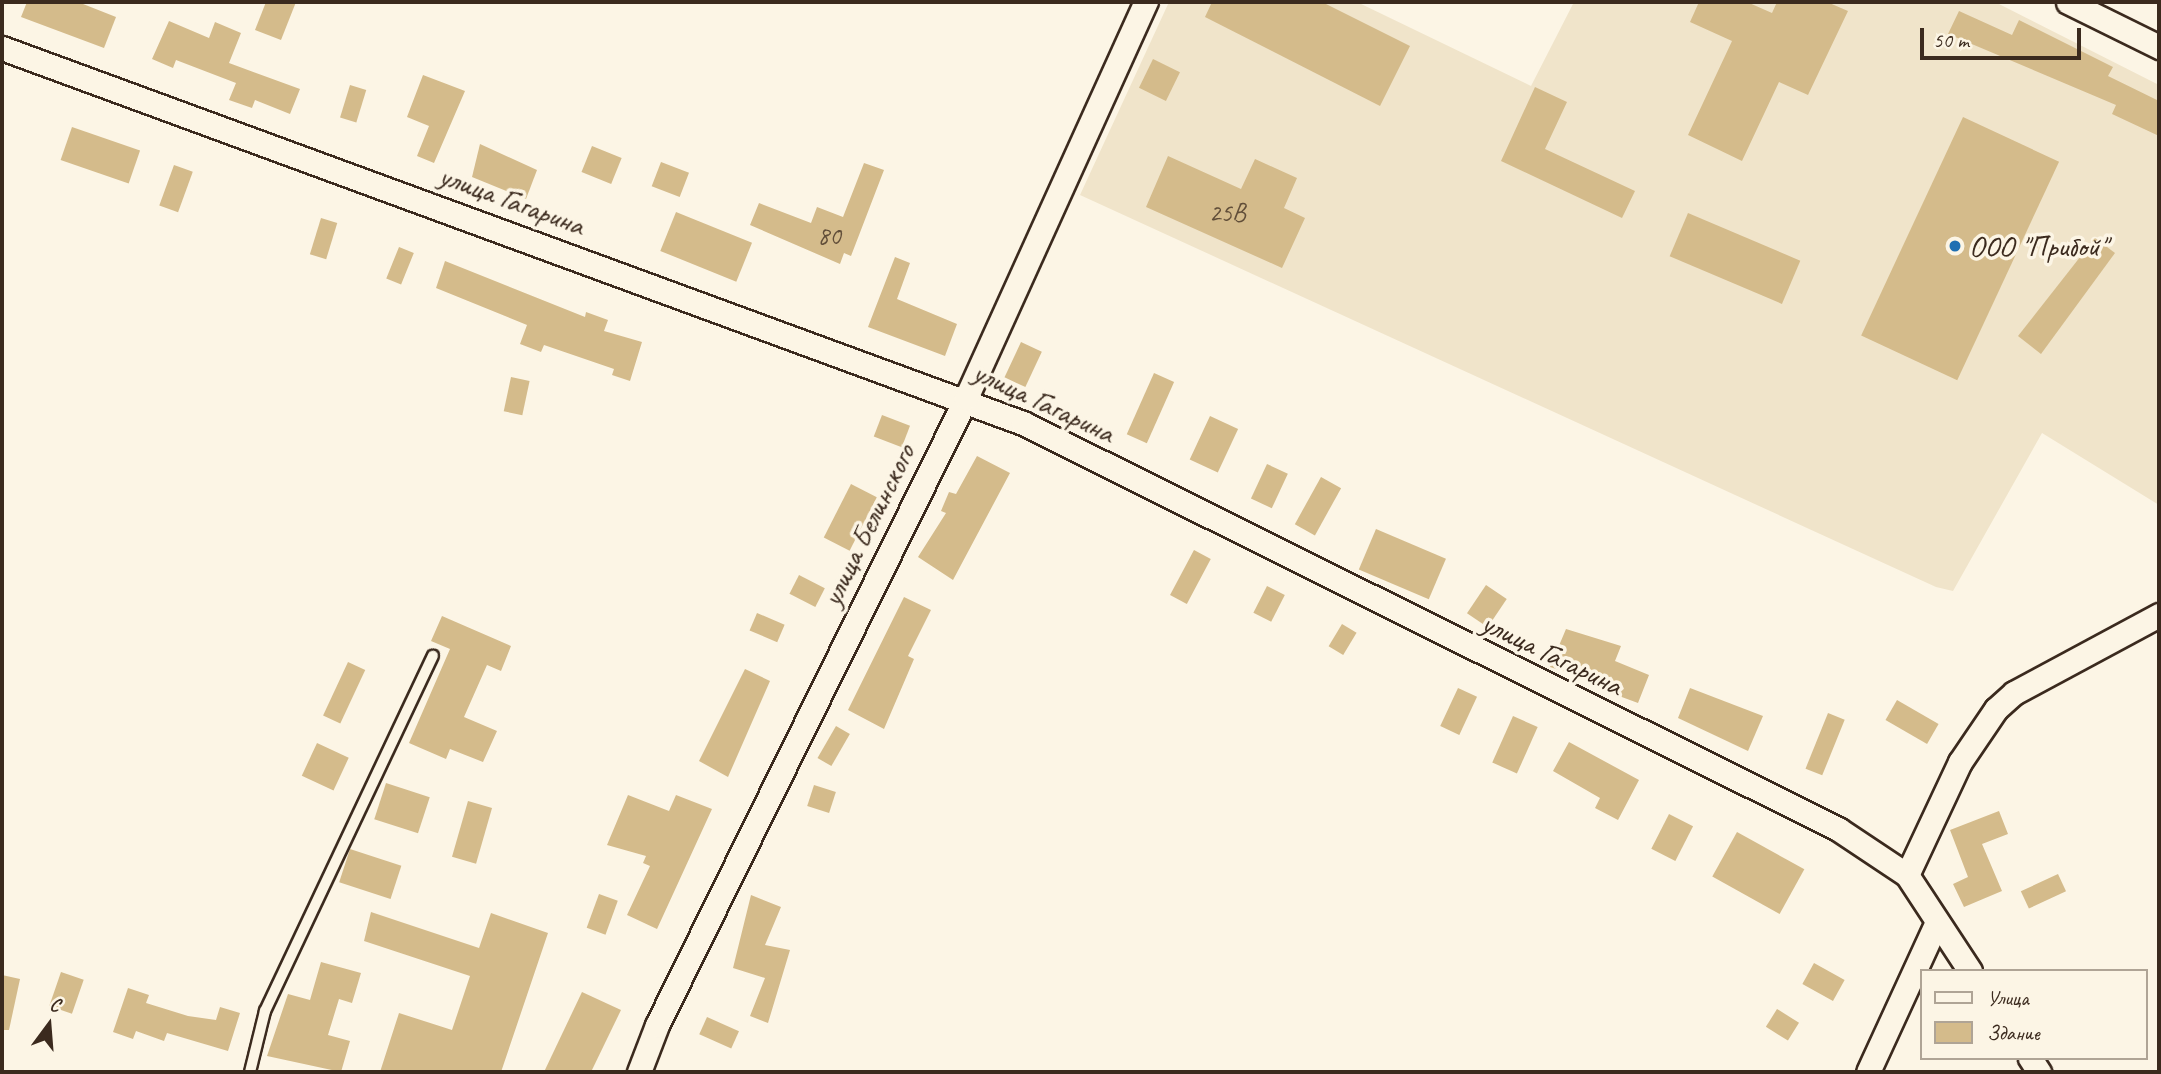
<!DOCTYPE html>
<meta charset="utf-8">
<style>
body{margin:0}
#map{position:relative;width:2161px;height:1074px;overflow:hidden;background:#fcf5e5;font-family:Caveat,sans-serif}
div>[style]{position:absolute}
.built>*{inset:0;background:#f0e4ca}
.building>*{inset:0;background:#d4bb8b;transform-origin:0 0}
.roads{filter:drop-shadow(2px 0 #3b2a1e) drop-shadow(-2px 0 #3b2a1e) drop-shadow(0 2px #3b2a1e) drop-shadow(0 -2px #3b2a1e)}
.lane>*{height:10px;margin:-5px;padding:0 5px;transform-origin:5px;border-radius:5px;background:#fcf5e5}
.street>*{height:23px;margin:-11.5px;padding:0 11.5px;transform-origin:11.5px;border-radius:11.5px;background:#fcf5e5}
.dots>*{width:19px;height:19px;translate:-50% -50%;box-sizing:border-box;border:4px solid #fcf5e5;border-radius:50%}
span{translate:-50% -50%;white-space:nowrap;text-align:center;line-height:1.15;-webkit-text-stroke:7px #fcf5e5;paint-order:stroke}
.number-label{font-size:26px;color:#614e39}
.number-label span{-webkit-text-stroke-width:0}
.street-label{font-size:30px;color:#3b2a1e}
.poi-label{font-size:30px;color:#3b2a1e}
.left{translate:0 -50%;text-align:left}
.frame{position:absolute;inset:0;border:4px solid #3b2a1e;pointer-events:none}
.legend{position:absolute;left:1920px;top:969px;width:228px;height:91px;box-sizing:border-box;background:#fcf5e5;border:2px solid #afa495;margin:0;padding:9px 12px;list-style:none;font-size:21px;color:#3b2a1e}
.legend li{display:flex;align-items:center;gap:14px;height:35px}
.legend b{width:35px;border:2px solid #afa495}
.north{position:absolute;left:14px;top:990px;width:70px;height:70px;-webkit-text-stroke:5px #fcf5e5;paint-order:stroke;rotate:16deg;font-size:19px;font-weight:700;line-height:28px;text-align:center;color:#3b2a1e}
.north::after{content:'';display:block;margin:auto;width:24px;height:32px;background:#3b2a1e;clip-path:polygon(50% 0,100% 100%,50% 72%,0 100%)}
.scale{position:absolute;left:1920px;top:28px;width:161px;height:32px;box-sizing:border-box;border:4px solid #3b2a1e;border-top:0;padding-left:9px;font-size:21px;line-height:24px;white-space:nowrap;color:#3b2a1e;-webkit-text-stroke:5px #fcf5e5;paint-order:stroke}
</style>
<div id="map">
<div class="built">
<div style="clip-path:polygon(1169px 2px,1357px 2px,1531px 86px,1574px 2px,1995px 2px,2159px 85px,2159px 505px,2042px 433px,1953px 591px,1936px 587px,1080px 195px)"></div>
</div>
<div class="building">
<div style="clip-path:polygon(27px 2px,78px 2px,116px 17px,104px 48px,21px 17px)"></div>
<div style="clip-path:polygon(266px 2px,296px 2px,281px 40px,255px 30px)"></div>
<div style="clip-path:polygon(1212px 2px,1322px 2px,1410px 46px,1380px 106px,1205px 17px)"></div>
<div style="clip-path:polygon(1699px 2px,1747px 2px,1772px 13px,1777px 2px,1827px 2px,1848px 11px,1808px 95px,1779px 82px,1742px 161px,1688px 135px,1732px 41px,1690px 22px)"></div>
<div style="clip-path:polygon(1959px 11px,2012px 35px,2019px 20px,2113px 67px,2108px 76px,2159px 101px,2159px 136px,2112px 114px,2116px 105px,1948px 34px)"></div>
<div style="clip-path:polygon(169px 21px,209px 38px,215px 22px,241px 33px,229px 63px,300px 89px,290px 114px,255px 100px,252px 108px,229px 100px,236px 83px,176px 60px,173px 68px,152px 59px)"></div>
<div style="left:1153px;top:59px;width:30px;height:32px;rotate:26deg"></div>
<div style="clip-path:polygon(423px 75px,465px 91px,434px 163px,417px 156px,429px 126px,407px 117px)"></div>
<div style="left:350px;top:85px;width:17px;height:34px;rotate:17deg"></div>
<div style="clip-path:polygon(1535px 87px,1567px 102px,1545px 149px,1635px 191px,1622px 218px,1501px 161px)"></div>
<div style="left:1963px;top:117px;width:106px;height:241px;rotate:25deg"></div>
<div style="left:72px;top:127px;width:72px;height:35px;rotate:19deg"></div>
<div style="clip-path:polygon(480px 144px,537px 170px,526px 199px,472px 177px)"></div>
<div style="left:592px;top:146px;width:32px;height:28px;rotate:22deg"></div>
<div style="clip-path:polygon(1168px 156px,1241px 189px,1255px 159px,1297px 178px,1284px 208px,1305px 218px,1282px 268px,1146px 207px)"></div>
<div style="left:661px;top:162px;width:30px;height:26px;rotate:21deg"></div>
<div style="clip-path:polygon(864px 163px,884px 170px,851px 256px,844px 253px,840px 264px,750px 225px,759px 203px,811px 223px,817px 207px,843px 217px)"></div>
<div style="left:174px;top:165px;width:20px;height:43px;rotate:20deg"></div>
<div style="left:676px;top:212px;width:82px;height:42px;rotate:22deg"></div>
<div style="left:1688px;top:213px;width:122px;height:47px;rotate:23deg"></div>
<div style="left:321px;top:218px;width:17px;height:38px;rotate:17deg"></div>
<div style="clip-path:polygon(2095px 238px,2115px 253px,2041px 354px,2018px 336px)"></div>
<div style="left:399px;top:247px;width:16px;height:34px;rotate:22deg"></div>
<div style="clip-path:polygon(895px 257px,910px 263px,897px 299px,957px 324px,945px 356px,868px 327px)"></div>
<div style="clip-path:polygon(445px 261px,585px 317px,586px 312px,608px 320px,604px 331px,642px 342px,630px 381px,612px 375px,614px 369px,544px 345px,541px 352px,520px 344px,527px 325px,436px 288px)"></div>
<div style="left:1021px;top:342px;width:23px;height:39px;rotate:25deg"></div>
<div style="left:1154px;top:373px;width:22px;height:67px;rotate:24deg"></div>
<div style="left:511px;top:377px;width:19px;height:35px;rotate:12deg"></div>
<div style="left:882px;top:415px;width:30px;height:23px;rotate:21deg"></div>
<div style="left:1210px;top:416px;width:31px;height:48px;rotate:25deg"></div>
<div style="clip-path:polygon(977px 456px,1010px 473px,953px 580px,918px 557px,946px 513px,941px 511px,949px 492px,956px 494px)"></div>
<div style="left:1267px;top:464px;width:23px;height:38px;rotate:25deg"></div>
<div style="left:1321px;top:477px;width:23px;height:54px;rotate:29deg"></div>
<div style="left:851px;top:484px;width:29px;height:60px;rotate:27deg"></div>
<div style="left:1376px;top:529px;width:76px;height:44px;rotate:23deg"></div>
<div style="left:1194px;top:550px;width:19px;height:51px;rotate:28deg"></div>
<div style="left:799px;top:575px;width:29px;height:21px;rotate:27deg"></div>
<div style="left:1486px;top:585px;width:25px;height:34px;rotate:34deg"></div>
<div style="left:1267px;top:586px;width:20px;height:30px;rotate:27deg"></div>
<div style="clip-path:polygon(904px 597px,931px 610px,908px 656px,914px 659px,884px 729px,848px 710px)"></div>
<div style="left:757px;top:613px;width:30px;height:19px;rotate:23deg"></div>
<div style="clip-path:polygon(442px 616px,511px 646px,501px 671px,487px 665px,464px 717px,497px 731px,483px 762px,450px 749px,446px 759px,409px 743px,450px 649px,431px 641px)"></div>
<div style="left:1342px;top:624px;width:17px;height:26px;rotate:31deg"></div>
<div style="clip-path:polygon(1566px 629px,1621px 646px,1615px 661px,1649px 675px,1638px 703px,1619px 696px,1621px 690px,1550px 667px)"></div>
<div style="left:348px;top:662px;width:19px;height:59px;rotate:25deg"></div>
<div style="clip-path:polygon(745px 669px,770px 681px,728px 777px,699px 761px)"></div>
<div style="left:1458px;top:688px;width:21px;height:42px;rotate:25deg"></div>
<div style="clip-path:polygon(1690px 688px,1763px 716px,1748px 751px,1678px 718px)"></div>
<div style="left:1897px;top:700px;width:48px;height:23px;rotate:30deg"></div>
<div style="left:1828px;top:713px;width:18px;height:60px;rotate:22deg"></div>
<div style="left:1513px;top:716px;width:27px;height:51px;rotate:24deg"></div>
<div style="left:836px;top:726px;width:16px;height:37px;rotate:30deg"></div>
<div style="clip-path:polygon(1569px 742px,1639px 780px,1618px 820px,1595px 808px,1600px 798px,1553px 771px)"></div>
<div style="left:317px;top:743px;width:35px;height:36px;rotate:25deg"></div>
<div style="left:386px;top:783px;width:46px;height:38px;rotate:18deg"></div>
<div style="left:814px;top:785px;width:23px;height:22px;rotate:18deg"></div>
<div style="clip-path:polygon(628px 795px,669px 811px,676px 795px,712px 809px,657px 929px,627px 915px,650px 866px,643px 863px,646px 856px,607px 845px)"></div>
<div style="left:468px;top:801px;width:25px;height:58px;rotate:16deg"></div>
<div style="clip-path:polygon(1999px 811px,2008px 834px,1982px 844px,2002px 891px,1964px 907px,1953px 884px,1968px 877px,1950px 830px)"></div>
<div style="left:1669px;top:814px;width:27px;height:39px;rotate:27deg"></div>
<div style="left:1737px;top:832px;width:77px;height:51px;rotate:29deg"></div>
<div style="left:350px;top:849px;width:54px;height:35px;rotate:18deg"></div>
<div style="left:2058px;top:874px;width:19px;height:41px;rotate:65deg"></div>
<div style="left:599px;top:894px;width:20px;height:36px;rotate:20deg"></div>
<div style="clip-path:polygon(751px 895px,781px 907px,765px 945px,790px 950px,768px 1023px,750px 1016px,765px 978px,733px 968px)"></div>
<div style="clip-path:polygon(371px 912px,479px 948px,491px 913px,548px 933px,501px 1072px,380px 1072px,399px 1013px,452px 1030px,470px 976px,364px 941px)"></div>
<div style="clip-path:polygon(321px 962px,361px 973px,352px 1003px,339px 999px,328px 1035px,350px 1041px,341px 1072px,267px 1056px,288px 994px,310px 1000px)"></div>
<div style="left:1814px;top:963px;width:35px;height:24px;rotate:29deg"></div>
<div style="left:61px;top:972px;width:24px;height:36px;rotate:19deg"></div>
<div style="clip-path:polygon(2px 975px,20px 979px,9px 1030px,2px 1030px)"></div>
<div style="clip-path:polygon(128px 988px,149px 995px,146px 1003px,188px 1016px,216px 1020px,220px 1007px,240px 1013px,228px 1051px,167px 1033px,164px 1041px,136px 1031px,133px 1039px,113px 1032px)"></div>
<div style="clip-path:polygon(582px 992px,621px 1010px,591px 1072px,544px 1072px)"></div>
<div style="left:1777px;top:1009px;width:26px;height:21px;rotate:32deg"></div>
<div style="left:707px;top:1017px;width:35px;height:19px;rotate:24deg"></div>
</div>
<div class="roads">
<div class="lane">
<div style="left:250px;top:1072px;width:63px;rotate:-76.2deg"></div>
<div style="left:265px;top:1011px;width:393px;rotate:-64.7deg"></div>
</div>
<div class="street">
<div style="left:2068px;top:2px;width:102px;rotate:26.3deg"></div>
<div style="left:2px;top:48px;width:1088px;rotate:20.17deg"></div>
<div style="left:1023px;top:423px;width:911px;rotate:26.48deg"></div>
<div style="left:1838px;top:829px;width:83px;rotate:33.7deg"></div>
<div style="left:1907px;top:875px;width:115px;rotate:56.7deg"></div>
<div style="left:1907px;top:875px;width:125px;rotate:-64.9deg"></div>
<div style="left:1960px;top:762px;width:64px;rotate:-55.8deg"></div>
<div style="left:1996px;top:709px;width:24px;rotate:-42deg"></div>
<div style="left:2014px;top:693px;width:165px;rotate:-28.3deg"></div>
<div style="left:2030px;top:1058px;width:17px;rotate:57deg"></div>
<div style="left:639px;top:1072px;width:50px;rotate:-69deg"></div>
<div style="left:657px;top:1025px;width:699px;rotate:-63.76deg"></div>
<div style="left:966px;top:398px;width:435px;rotate:-65.6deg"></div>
<div style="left:1868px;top:1072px;width:165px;rotate:-65.3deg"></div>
</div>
</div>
<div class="dots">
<div style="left:1955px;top:246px;background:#1f6fb2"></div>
</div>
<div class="number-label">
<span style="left:1227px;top:213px">25В</span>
<span style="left:829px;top:236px">80</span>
</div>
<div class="street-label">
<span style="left:512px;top:200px;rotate:20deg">улица Гагарина</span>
<span style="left:1044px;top:402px;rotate:25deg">улица Гагарина</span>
<span style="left:868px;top:525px;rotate:-64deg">улица Белинского</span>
<span style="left:1552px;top:654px;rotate:26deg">улица Гагарина</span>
</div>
<div class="poi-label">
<span class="left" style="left:1969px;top:246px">ООО "Прибой"</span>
</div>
<div class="frame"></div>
<ul class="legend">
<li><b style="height:9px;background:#fcf5e5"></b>Улица</li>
<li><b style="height:19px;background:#d4bb8b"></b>Здание</li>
</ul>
<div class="north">С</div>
<div class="scale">50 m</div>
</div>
